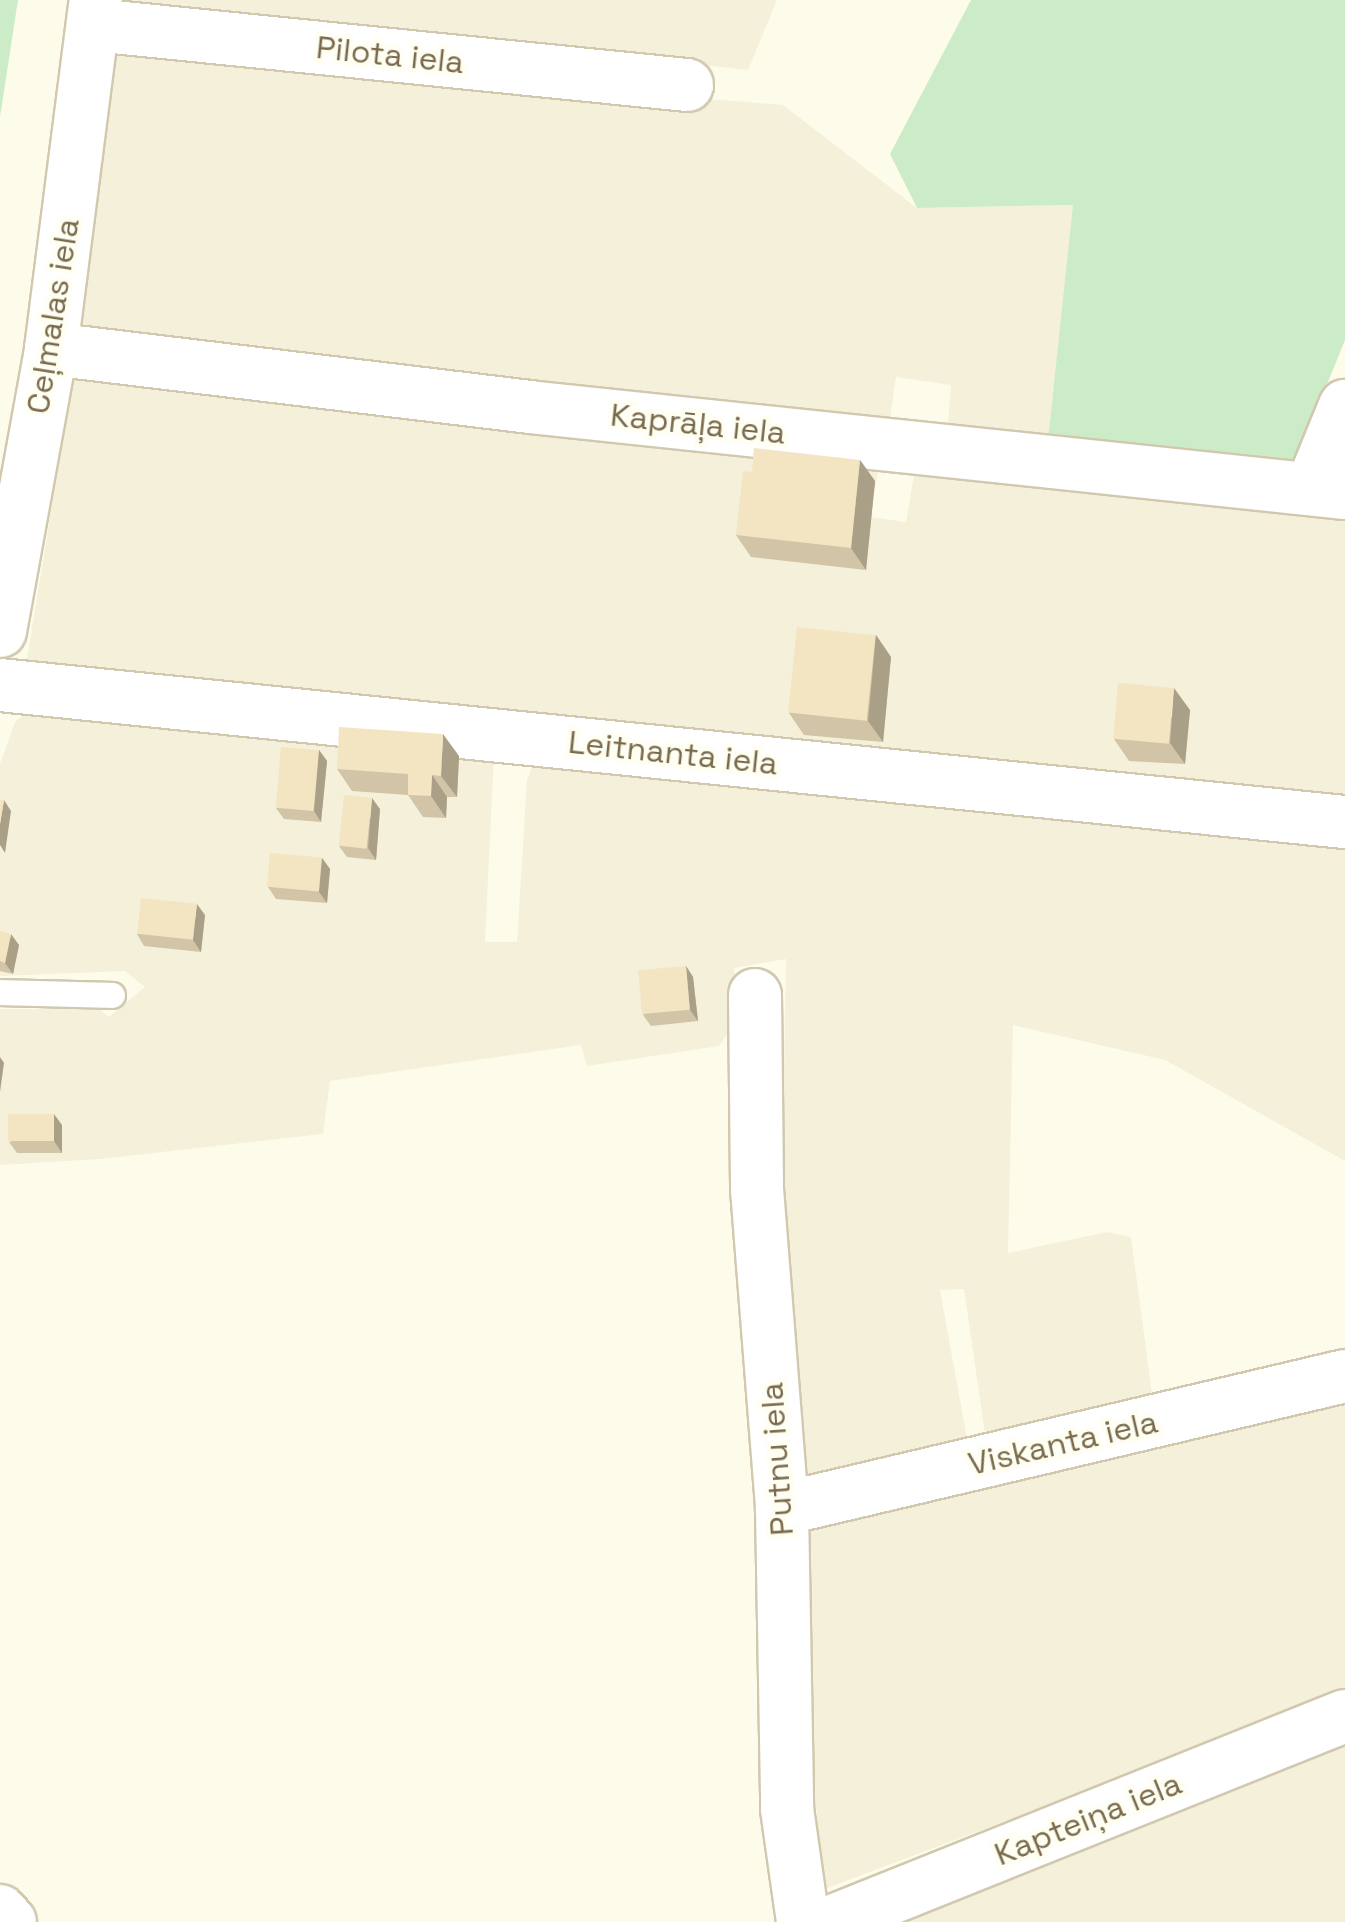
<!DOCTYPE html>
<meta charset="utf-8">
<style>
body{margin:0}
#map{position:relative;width:1345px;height:1922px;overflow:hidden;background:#fdfceb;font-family:"Space Grotesk",sans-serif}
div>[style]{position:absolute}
.residential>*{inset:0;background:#f5f0d9}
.green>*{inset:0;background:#ccecc8}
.roads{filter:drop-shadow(2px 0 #d1c8af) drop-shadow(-2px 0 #d1c8af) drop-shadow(0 2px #d1c8af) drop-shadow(0 -2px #d1c8af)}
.service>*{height:25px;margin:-12.5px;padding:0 12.5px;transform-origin:12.5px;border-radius:12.5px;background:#fff}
.minor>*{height:52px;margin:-26px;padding:0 26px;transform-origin:26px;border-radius:26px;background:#fff}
.wall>*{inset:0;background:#d1c4a7}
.shaded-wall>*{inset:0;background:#aaa088}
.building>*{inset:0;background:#f3e4c2;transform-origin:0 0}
span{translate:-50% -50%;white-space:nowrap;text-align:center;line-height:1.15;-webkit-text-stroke:9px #fffef2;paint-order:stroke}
.street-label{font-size:32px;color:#7a6a4c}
</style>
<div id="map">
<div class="residential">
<div style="clip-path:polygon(118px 0,777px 0,748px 70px)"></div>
<div style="clip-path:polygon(114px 51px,783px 105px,917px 208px,1074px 205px,1048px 440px,948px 423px,951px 385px,896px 377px,890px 419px,80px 329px)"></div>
<div style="clip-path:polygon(73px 376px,880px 458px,871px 517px,906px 522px,916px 462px,1345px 515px,1345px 806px,42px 667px,27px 659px)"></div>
<div style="clip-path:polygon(26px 713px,494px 754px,485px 942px,517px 942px,527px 780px,535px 759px,1345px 846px,1345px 1161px,1165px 1060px,1013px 1025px,1008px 1253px,1107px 1232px,1131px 1237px,1153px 1401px,986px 1441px,964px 1289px,940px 1290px,968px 1444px,796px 1482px,781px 1247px,786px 959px,734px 968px,738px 1019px,719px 1046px,587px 1066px,581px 1045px,330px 1081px,323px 1134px,100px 1159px,0 1165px,0 1009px,99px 1009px,109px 1017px,145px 987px,125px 971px,0 976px,0 764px,15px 722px)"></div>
<div style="clip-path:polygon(1345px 1386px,1345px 1693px,822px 1890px,796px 1519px)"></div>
<div style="clip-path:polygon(1345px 1734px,1345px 1922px,876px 1922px)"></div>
</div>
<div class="green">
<div style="clip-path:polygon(0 0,18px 0,0 117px)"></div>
<div style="clip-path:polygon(971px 0,1345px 0,1345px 340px,1295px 464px,1048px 440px,1073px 205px,917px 208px,890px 154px)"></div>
</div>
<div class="roads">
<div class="service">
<div style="left:0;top:992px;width:112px;rotate:1.5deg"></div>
</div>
<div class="minor">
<div style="left:94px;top:25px;width:596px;rotate:5.78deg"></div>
<div style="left:51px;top:349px;width:482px;rotate:6.9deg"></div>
<div style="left:529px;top:407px;width:821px;rotate:6.02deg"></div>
<div style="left:1311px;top:489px;width:90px;rotate:-67.7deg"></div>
<div style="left:0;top:631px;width:287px;rotate:-79.7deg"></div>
<div style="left:51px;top:349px;width:352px;rotate:-82.7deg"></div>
<div style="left:0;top:685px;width:1352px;rotate:5.82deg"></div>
<div style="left:755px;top:995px;width:194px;rotate:89.4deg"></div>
<div style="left:757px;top:1189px;width:321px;rotate:85.5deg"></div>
<div style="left:782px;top:1509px;width:300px;rotate:89deg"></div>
<div style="left:787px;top:1809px;width:114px;rotate:81.9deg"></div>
<div style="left:782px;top:1509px;width:578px;rotate:-13.29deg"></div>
<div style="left:0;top:1911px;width:15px;rotate:48deg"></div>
<div style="left:831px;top:1922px;width:554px;rotate:-21.84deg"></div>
</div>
</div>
<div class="wall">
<div style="clip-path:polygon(860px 460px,875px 481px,866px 570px,751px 557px,736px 535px,752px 472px)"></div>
<div style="clip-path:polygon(876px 635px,891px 657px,883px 742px,804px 735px,789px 713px)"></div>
<div style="clip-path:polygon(1190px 710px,1185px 764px,1129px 761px,1114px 739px)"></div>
<div style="clip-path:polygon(319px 750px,327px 761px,321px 822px,284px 819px,276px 808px)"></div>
<div style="clip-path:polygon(459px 756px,457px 797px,447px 797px,446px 818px,423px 817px,408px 795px,352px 791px,337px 769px)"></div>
<div style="clip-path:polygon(380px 809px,376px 860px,347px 857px,339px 846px)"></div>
<div style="clip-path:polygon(322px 858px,330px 869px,327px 903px,276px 899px,268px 887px)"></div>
<div style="clip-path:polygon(205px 915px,201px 952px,144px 946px,137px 934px)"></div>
<div style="clip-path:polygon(0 931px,19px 945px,13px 974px,0 971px)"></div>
<div style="clip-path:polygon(686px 966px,693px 977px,698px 1021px,651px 1026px,643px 1015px)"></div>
<div style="clip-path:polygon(62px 1125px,62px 1153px,17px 1153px,9px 1142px)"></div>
</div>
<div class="shaded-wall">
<div style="clip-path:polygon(860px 460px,875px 481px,866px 570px,851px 548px)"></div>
<div style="clip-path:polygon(876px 635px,891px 657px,883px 742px,868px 721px)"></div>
<div style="clip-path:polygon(1174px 688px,1190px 710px,1185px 764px,1170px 743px)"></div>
<div style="clip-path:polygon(443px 734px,459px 756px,457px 797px,441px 776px)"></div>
<div style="clip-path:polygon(319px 750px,327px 761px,321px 822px,314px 811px)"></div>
<div style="clip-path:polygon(432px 775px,447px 797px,446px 818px,431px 796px)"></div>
<div style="clip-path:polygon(372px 798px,380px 809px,376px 860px,368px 848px)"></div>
<div style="clip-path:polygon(4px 800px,11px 811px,5px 853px,0 845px,0 824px)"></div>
<div style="clip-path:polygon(322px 858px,330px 869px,327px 903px,319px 892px)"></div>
<div style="clip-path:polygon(197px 904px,205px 915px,201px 952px,193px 940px)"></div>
<div style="clip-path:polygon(11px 934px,19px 945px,13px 974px,5px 963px)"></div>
<div style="clip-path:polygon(686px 966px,693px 977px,698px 1021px,690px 1010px)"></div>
<div style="clip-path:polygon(0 1057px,4px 1063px,0 1092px)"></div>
<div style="clip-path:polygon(54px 1114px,62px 1125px,62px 1153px,54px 1141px)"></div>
</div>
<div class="building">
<div style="clip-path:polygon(754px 448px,860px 460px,851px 548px,736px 535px,743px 471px,752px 472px)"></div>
<div style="left:797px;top:627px;width:79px;height:86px;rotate:6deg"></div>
<div style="left:1118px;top:683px;width:56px;height:56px;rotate:5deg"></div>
<div style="clip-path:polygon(339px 727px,443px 734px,441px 776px,432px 775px,431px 796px,408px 795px,408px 774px,337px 769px)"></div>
<div style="left:281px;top:747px;width:38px;height:61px;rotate:5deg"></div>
<div style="left:344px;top:795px;width:28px;height:51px;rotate:6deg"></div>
<div style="clip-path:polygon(0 800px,4px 800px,0 824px)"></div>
<div style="left:270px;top:853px;width:52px;height:34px;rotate:5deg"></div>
<div style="left:141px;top:898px;width:56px;height:36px;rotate:6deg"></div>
<div style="clip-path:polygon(0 931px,11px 934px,5px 963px,0 961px)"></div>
<div style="left:686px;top:966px;width:44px;height:48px;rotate:85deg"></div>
<div style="left:54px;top:1114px;width:27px;height:46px;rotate:90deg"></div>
</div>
<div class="street-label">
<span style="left:390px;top:55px;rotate:6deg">Pilota iela</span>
<span style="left:53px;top:316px;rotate:-81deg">Ceļmalas iela</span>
<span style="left:698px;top:424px;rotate:6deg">Kaprāļa iela</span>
<span style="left:673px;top:753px;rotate:6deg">Leitnanta iela</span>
<span style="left:1063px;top:1443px;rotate:-13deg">Viskanta iela</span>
<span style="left:777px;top:1459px;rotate:-94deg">Putnu iela</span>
<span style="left:1088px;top:1819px;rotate:-22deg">Kapteiņa iela</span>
</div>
</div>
